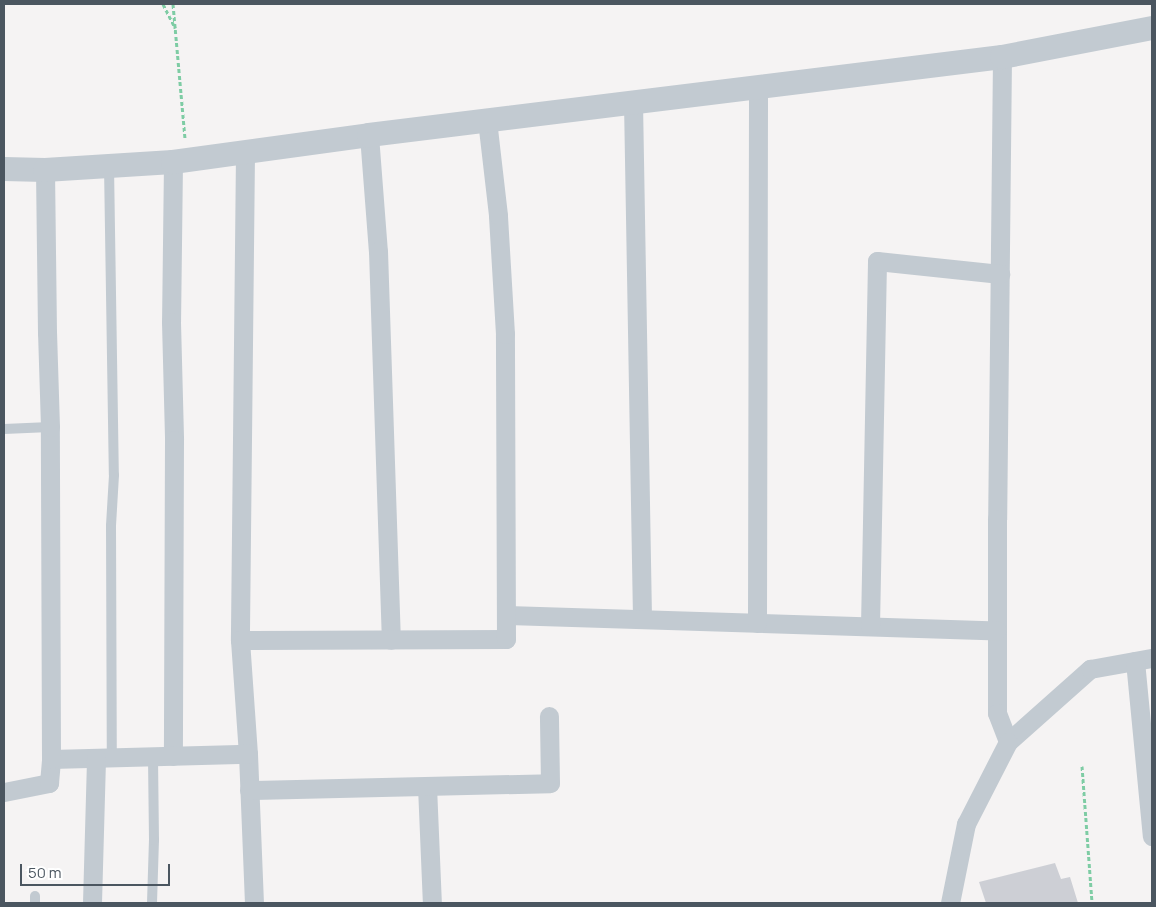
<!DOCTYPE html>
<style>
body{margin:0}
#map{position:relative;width:1156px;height:907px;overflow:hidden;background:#f5f3f3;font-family:Manrope,sans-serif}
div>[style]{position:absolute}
.building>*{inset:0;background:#cdcfd5}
.path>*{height:3px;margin-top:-1.5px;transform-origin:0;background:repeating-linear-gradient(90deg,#7ecca4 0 4px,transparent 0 6.5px)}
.service>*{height:10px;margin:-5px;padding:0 5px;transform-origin:5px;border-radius:5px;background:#c2cad1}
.minor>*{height:19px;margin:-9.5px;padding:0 9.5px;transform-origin:9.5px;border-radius:9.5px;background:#c2cad1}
.tertiary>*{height:24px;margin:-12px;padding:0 12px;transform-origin:12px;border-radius:12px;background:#c2cad1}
span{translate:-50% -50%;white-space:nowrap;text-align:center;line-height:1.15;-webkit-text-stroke:4px #fff;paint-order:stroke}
.frame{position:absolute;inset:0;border:5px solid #4b5660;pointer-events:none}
.scale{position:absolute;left:20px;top:864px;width:150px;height:22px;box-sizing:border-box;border:2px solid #4b5660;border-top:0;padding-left:6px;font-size:15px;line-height:18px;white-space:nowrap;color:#4b5660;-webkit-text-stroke:4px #fff;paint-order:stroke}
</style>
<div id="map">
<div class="building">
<div style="clip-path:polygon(1055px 863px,1061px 879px,1070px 877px,1078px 903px,986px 903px,979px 882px)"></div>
</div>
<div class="path">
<div style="left:163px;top:4px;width:27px;rotate:63deg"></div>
<div style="left:173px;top:4px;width:136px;rotate:84.9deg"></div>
<div style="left:1082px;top:766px;width:137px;rotate:85.8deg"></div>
</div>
<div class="service">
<div style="left:109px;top:166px;width:309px;rotate:89.1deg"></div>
<div style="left:114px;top:475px;width:51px;rotate:93.4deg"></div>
<div style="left:111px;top:526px;width:232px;rotate:89.8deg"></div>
<div style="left:4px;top:429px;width:46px;rotate:-2.5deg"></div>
<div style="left:35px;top:903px;width:7px;rotate:-90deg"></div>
<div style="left:152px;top:903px;width:63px;rotate:-88.2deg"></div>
<div style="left:154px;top:840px;width:83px;rotate:-90.7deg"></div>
</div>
<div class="minor">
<div style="left:1002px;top:57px;width:462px;rotate:90.6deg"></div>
<div style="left:997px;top:519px;width:194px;rotate:90deg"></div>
<div style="left:997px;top:713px;width:31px;rotate:69deg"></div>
<div style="left:1008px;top:742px;width:110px;rotate:-41.7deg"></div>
<div style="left:1090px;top:669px;width:63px;rotate:-10.1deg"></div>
<div style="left:633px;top:102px;width:517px;rotate:89deg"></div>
<div style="left:369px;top:135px;width:116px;rotate:85.6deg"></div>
<div style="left:378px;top:251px;width:389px;rotate:88.1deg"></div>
<div style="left:245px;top:153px;width:487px;rotate:90.6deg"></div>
<div style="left:240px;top:640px;width:114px;rotate:86deg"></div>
<div style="left:248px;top:754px;width:149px;rotate:87.7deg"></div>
<div style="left:173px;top:162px;width:160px;rotate:90.7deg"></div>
<div style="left:171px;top:322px;width:118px;rotate:88.5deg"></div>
<div style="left:174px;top:440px;width:316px;rotate:90.2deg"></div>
<div style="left:507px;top:615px;width:490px;rotate:1.8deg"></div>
<div style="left:757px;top:623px;width:536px;rotate:-89.89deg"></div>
<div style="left:870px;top:626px;width:365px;rotate:-88.9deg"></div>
<div style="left:877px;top:261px;width:124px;rotate:6deg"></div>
<div style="left:240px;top:640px;width:266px;rotate:-0.2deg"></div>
<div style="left:506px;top:639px;width:305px;rotate:-90.2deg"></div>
<div style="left:505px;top:334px;width:119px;rotate:-93.4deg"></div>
<div style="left:498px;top:215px;width:96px;rotate:-96.6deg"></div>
<div style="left:1135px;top:661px;width:176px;rotate:84.5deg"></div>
<div style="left:51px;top:759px;width:197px;rotate:-1.5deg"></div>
<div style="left:427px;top:786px;width:117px;rotate:87.6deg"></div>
<div style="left:249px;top:790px;width:301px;rotate:-1.3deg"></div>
<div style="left:550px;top:783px;width:67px;rotate:-90.9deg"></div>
<div style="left:4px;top:792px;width:46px;rotate:-11.3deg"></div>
<div style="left:49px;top:783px;width:24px;rotate:-85deg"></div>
<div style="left:51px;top:759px;width:332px;rotate:-90.2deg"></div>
<div style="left:50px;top:427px;width:94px;rotate:-91.8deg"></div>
<div style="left:47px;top:333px;width:163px;rotate:-90.7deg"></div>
<div style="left:92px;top:903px;width:145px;rotate:-88.4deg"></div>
<div style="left:950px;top:903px;width:81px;rotate:-78.6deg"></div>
<div style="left:966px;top:824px;width:92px;rotate:-62.9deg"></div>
</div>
<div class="tertiary">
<div style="left:4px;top:169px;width:41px;rotate:1.4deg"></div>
<div style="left:45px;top:170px;width:128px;rotate:-3.6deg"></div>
<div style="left:173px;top:162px;width:198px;rotate:-7.8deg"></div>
<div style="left:369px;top:135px;width:638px;rotate:-7.02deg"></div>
<div style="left:1002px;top:57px;width:153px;rotate:-10.9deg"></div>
</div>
<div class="frame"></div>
<div class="scale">50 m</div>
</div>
